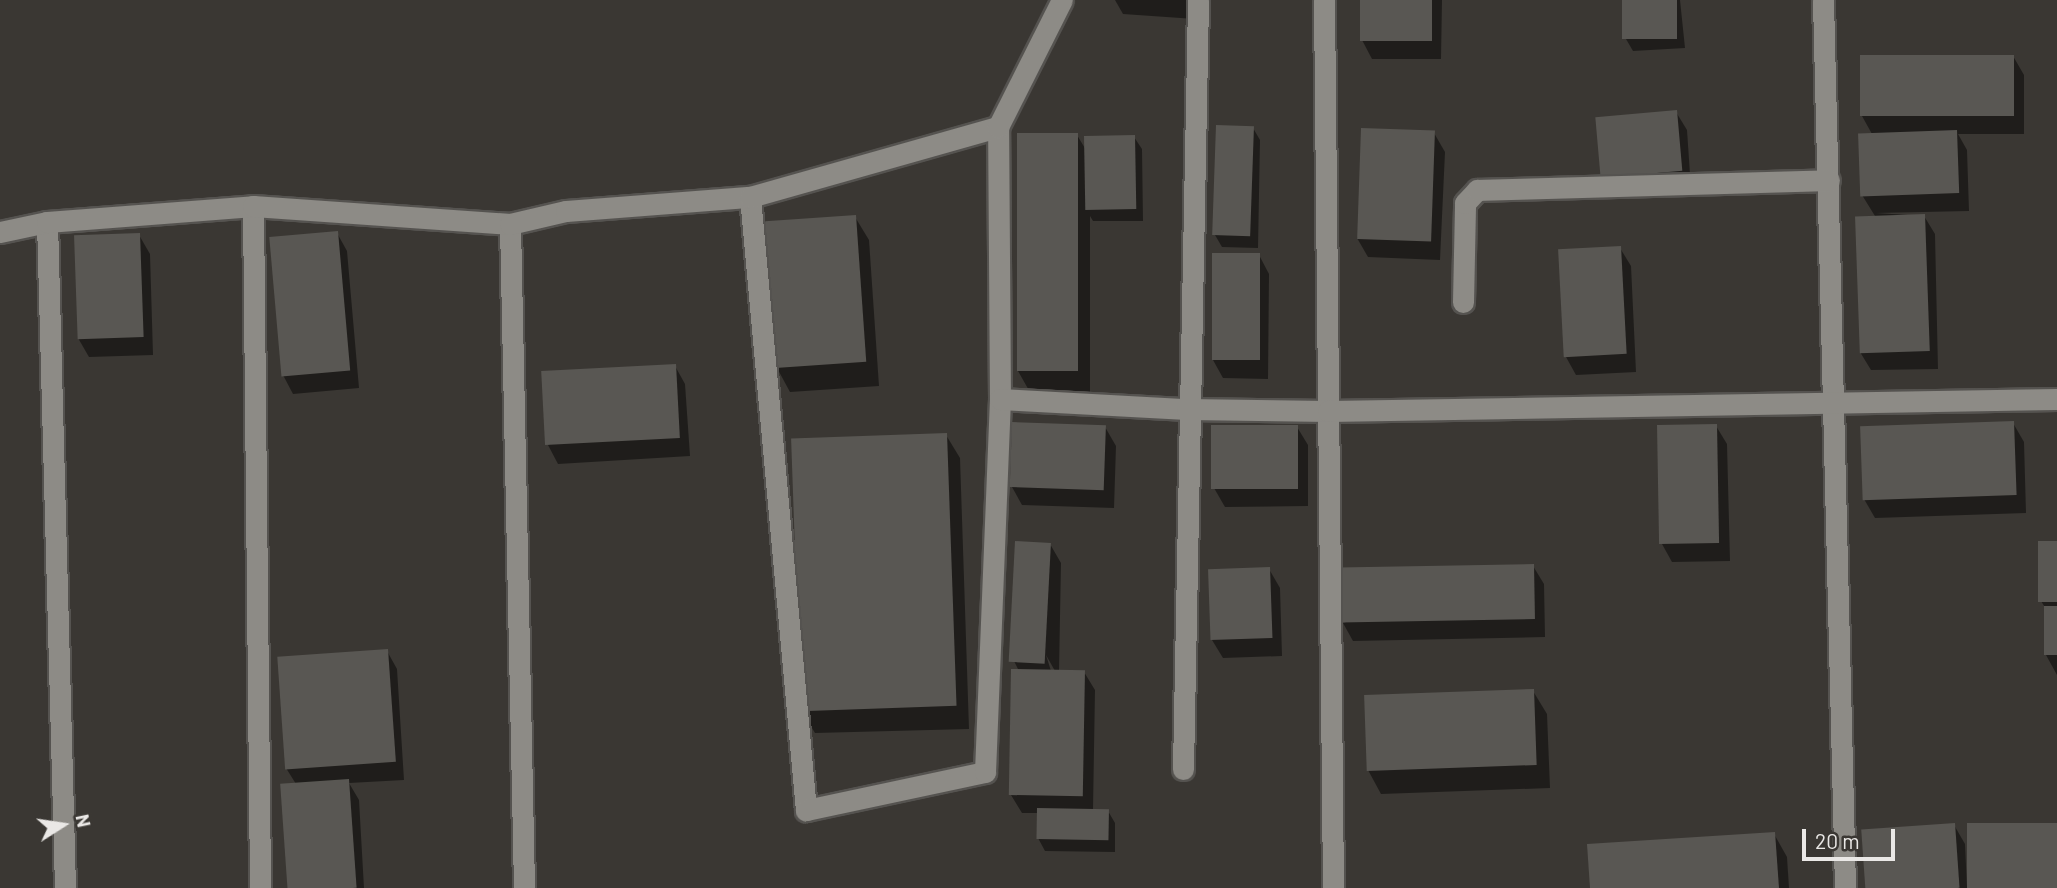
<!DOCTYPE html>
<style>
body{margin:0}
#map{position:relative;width:2057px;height:888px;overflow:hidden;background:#3a3733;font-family:Barlow,sans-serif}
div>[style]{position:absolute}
.shadow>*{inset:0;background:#0007}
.building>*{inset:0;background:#595753;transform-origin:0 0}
.roads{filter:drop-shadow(2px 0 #555350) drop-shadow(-2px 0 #555350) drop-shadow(0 2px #555350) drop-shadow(0 -2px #555350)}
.street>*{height:21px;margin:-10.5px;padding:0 10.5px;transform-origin:10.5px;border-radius:10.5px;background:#8d8b86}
span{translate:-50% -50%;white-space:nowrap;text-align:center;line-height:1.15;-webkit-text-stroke:7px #3a3733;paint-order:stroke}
.north{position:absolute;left:28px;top:790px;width:70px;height:70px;-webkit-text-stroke:5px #3a3733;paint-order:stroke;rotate:78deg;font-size:19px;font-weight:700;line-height:28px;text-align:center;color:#eae8e6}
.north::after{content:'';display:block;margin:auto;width:24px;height:32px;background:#eae8e6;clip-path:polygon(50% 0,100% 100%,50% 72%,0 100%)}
.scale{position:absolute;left:1802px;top:829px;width:93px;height:32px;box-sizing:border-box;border:4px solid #eae8e6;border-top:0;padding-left:9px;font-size:21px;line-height:24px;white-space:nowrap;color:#eae8e6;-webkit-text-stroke:5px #3a3733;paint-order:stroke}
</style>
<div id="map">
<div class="shadow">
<div style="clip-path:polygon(1115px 0,1196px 0,1195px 19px,1123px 14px)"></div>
<div style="clip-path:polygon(1362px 0,1442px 0,1441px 59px,1372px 59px,1362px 40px)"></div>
<div style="clip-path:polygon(1624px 0,1680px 0,1685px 48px,1633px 51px,1626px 39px)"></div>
<div style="clip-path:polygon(2013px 56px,2024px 75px,2024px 134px,1958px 134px,1967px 150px,1969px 211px,1876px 213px,1924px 216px,1935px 234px,1938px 369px,1871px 370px,1860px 352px,1875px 216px,1862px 195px,1872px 134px,1862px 116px)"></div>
<div style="clip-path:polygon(1676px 112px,1687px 130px,1691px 189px,1613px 196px)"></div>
<div style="clip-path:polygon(1253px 128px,1260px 140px,1258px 248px,1222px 247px,1215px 235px)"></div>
<div style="clip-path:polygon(1434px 133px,1445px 152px,1440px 260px,1368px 257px,1357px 238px)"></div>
<div style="clip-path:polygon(1077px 135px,1086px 150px,1134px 137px,1142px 149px,1143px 221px,1093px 221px,1090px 216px,1090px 395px,1031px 394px,1018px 371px)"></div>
<div style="clip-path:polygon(855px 217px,869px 240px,879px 386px,790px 392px,777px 368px)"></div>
<div style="clip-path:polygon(337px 233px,347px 251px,359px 388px,293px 394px,283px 375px)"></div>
<div style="clip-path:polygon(139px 235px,150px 254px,153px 355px,89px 357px,78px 338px)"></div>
<div style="clip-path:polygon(1620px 248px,1631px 266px,1636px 372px,1576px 375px,1566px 357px)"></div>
<div style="clip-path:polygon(1259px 255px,1269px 274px,1268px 379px,1223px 378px,1213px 360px)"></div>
<div style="clip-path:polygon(675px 366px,685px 384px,690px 456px,558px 464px,548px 445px)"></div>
<div style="clip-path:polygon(2013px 423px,2024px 442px,2026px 513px,1875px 518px,1864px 499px)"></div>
<div style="clip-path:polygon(1716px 426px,1727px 444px,1730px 561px,1672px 562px,1662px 544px)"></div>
<div style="clip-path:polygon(1105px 427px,1116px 446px,1114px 508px,1022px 505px,1012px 487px)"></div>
<div style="clip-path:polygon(1297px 427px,1308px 445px,1308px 506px,1225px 507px,1214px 488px)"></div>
<div style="clip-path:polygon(946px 435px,960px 458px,969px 729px,815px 733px,801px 710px)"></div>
<div style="clip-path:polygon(2057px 542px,2057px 675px,2046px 655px,2046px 609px,2041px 601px)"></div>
<div style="clip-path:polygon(evenodd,1050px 544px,1061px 563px,1059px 671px,1084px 672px,1095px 690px,1093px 810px,1108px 811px,1115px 823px,1115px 852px,1045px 851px,1038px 838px,1039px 813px,1022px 813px,1011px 795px,1019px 671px,1014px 661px,1050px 544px,1046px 655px,1055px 671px,1051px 671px,1046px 655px)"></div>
<div style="clip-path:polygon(1533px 566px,1544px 584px,1545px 637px,1353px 641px,1343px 623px)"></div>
<div style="clip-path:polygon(1269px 569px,1280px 588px,1282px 656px,1223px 658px,1212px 640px)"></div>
<div style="clip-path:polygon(387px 651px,397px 669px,404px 780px,349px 783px,359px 800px,364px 888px,288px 888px,296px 784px,286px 768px)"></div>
<div style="clip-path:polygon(1533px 691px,1547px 714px,1550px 788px,1381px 794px,1368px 770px)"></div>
<div style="clip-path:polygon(1954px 825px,1965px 844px,1967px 888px,1866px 888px)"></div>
<div style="clip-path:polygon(1774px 834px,1787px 857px,1789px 888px,1592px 888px)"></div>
</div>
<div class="building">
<div style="left:1360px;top:0;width:72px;height:41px"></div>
<div style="left:1622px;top:0;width:55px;height:39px"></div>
<div style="left:1860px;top:55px;width:154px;height:61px"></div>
<div style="left:1677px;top:110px;width:61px;height:82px;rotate:85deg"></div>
<div style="left:1216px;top:125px;width:38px;height:110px;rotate:2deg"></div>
<div style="left:1361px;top:128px;width:74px;height:111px;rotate:2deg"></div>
<div style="left:1957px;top:130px;width:63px;height:99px;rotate:88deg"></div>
<div style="left:1017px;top:133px;width:61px;height:238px"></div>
<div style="left:1135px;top:135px;width:74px;height:51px;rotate:89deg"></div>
<div style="left:1925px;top:214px;width:137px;height:70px;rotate:88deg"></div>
<div style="left:856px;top:215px;width:147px;height:91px;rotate:86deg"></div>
<div style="left:338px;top:231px;width:140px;height:69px;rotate:85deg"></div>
<div style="left:140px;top:233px;width:104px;height:66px;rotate:88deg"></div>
<div style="left:1621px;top:246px;width:108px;height:63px;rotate:87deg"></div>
<div style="left:1212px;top:253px;width:48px;height:107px"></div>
<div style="left:676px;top:364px;width:74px;height:135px;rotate:87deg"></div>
<div style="left:2014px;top:421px;width:74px;height:154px;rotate:88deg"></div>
<div style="left:1012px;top:422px;width:94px;height:65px;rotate:2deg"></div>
<div style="left:1717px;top:424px;width:119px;height:60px;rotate:89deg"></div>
<div style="left:1211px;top:425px;width:87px;height:64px"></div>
<div style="left:947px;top:433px;width:273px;height:156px;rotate:88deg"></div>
<div style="left:1015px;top:541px;width:36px;height:121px;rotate:3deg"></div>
<div style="left:2038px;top:541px;width:19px;height:61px"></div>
<div style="left:1534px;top:564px;width:55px;height:195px;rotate:89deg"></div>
<div style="left:1270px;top:567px;width:71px;height:62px;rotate:88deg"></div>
<div style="left:2044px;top:606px;width:13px;height:49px"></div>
<div style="left:388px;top:649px;width:113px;height:111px;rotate:86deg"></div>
<div style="left:1011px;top:669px;width:74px;height:126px;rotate:1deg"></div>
<div style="left:1534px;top:689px;width:76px;height:170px;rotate:88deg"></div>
<div style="left:349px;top:779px;width:109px;height:69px;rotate:86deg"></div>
<div style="left:1037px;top:808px;width:72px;height:31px;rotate:1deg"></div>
<div style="left:1955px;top:823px;width:65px;height:94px;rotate:86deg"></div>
<div style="left:2057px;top:823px;width:65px;height:90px;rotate:90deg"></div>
<div style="clip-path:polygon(1775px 832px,1779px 888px,1590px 888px,1587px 844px)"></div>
</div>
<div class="roads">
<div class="street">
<div style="left:1324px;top:0;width:888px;rotate:89.42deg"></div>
<div style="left:1823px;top:0;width:888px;rotate:88.58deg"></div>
<div style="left:750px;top:197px;width:616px;rotate:84.78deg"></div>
<div style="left:806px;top:810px;width:183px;rotate:-12deg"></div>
<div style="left:985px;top:772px;width:373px;rotate:-87.7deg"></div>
<div style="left:1000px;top:399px;width:272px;rotate:-90.4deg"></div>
<div style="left:253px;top:206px;width:682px;rotate:89.41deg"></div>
<div style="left:47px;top:222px;width:666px;rotate:88.45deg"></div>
<div style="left:510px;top:224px;width:664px;rotate:88.79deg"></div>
<div style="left:0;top:232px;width:48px;rotate:-12deg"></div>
<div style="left:47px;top:222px;width:207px;rotate:-4.4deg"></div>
<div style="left:253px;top:206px;width:258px;rotate:4deg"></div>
<div style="left:510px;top:224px;width:57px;rotate:-13.1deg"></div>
<div style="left:566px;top:211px;width:185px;rotate:-4.4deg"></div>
<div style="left:750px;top:197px;width:258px;rotate:-15.8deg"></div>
<div style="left:998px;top:127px;width:142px;rotate:-63.3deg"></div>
<div style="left:1463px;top:302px;width:99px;rotate:-88.8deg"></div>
<div style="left:1465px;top:203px;width:18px;rotate:-47deg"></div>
<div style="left:1477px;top:190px;width:352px;rotate:-1.6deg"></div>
<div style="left:1000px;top:399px;width:187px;rotate:3.1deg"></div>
<div style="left:1187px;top:409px;width:141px;rotate:0.8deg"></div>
<div style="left:1328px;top:411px;width:729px;rotate:-0.94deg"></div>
<div style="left:1183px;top:769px;width:769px;rotate:-88.88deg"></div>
</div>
</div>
<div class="north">N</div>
<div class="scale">20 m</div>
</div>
